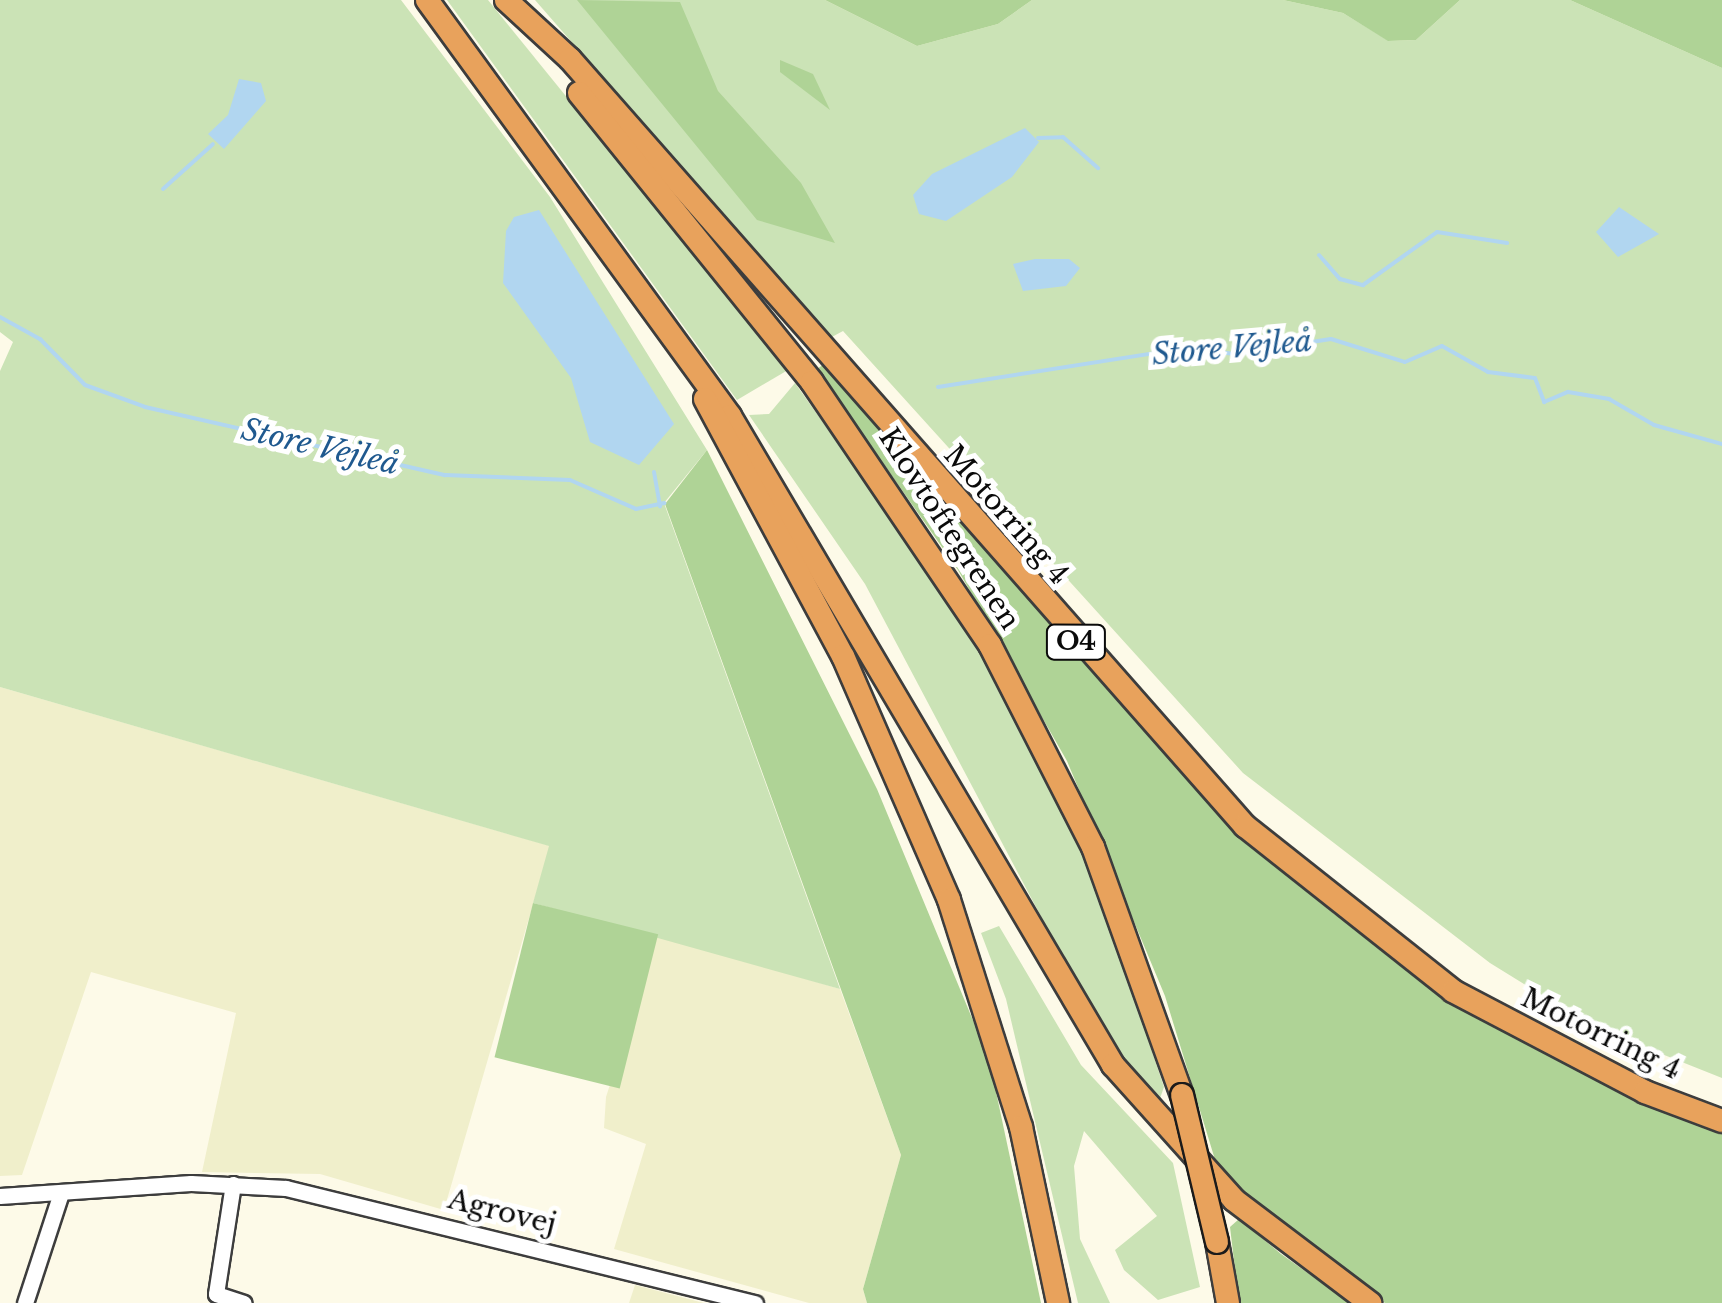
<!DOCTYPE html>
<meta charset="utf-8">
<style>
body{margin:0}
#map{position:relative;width:1722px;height:1303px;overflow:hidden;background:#fdfae8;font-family:"Libre Baskerville",serif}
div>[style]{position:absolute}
.farmland>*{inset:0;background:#f0efcb}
.green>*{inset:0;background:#cbe3b6}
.forest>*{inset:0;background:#afd396;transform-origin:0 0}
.water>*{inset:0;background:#b1d6f0}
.stream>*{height:4px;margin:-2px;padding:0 2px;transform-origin:2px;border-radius:2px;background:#b1d6f0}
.roads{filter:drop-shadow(2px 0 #3d3d3d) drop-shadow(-2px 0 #3d3d3d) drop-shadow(0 2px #3d3d3d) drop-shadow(0 -2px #3d3d3d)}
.minor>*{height:15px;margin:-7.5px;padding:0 7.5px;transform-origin:7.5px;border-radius:7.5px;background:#fff}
.highway>*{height:22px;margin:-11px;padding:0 11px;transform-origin:11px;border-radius:11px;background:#e8a25c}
.bridges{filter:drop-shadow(2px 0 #1b1b1b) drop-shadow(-2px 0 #1b1b1b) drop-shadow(0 2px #1b1b1b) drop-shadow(0 -2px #1b1b1b)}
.highway-bridge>*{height:22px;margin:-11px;padding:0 11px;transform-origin:11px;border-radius:11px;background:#e8a25c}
span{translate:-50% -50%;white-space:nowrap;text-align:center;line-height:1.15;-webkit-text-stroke:10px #fff;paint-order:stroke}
.shield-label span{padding:2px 8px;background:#fff;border:2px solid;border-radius:8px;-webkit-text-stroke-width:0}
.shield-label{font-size:25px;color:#0a0a0a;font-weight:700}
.street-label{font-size:28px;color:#0a0a0a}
.water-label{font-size:30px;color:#1f598f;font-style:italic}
</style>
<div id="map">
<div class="farmland">
<div style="clip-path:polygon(0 687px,550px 846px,444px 1210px,320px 1174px,202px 1172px,236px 1013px,91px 972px,22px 1175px,0 1176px)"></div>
<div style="clip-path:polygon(658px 935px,840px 989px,901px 1155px,863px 1289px,867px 1303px,809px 1303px,614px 1249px,646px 1144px,604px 1128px,606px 1097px)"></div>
<div style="clip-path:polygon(635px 1285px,704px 1303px,629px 1303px)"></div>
</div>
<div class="green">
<div style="clip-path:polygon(0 0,401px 0,550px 197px,707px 450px,664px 503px,840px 989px,533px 903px,549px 846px,0 687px,0 371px,13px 342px,0 332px)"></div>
<div style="clip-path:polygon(447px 0,488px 0,788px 370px,737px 400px)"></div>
<div style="clip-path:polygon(535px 0,825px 0,917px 46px,998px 24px,1032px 0,1283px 0,1343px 13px,1389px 41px,1416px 40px,1460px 0,1570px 0,1722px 68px,1722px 1078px,1594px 1027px,1490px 963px,1243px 773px,843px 331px,830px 338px)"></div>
<div style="clip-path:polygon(795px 383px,955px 609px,1079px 833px,1164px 1087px,1158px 1104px,1107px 1041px,865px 584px,749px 415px,769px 414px)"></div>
<div style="clip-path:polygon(999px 926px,1081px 1065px,1173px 1163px,1200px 1287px,1158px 1300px,1124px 1270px,1115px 1250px,1157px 1216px,1084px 1131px,1074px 1166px,1080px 1239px,1110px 1303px,1078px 1303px,1006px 999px,981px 933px)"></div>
</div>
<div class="forest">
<div style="clip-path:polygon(577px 0,680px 2px,718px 91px,801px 183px,835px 243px,757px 220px)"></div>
<div style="clip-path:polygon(825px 0,1032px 0,998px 24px,917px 46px)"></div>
<div style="clip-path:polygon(1283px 0,1460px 0,1416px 40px,1388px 41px,1343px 13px)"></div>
<div style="clip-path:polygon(1570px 0,1722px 0,1722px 68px)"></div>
<div style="clip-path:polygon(780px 60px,813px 74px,830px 110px,780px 72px)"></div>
<div style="clip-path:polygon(824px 364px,1175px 763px,1334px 914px,1538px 1049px,1722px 1129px,1722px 1303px,1385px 1303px,1220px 1176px,1165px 996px,1067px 761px,958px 570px,817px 369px)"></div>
<div style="clip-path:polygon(707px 450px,877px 789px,989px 1059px,1041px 1303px,867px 1303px,863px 1289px,901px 1155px,665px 504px)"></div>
<div style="left:533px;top:903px;width:129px;height:159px;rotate:14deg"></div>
<div style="clip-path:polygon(1239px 1219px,1281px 1254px,1350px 1303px,1239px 1303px,1230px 1227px)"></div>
</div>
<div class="water">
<div style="clip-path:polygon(239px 79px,261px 83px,266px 101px,224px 149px,208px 134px,228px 115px)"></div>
<div style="clip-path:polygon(1025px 128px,1039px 142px,1012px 177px,946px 221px,919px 214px,913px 195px,932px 174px)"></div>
<div style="clip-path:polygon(1619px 207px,1659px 234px,1618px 257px,1596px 232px)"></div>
<div style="clip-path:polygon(539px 210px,674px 424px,639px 465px,590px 442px,571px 378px,503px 283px,506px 231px,514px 217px)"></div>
<div style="clip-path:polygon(1035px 259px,1069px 259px,1080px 268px,1066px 286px,1023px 291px,1013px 264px)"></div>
</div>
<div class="stream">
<div style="left:1038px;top:138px;width:25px;rotate:-2deg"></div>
<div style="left:1063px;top:137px;width:47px;rotate:41.5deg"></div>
<div style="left:163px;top:189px;width:67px;rotate:-42deg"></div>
<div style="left:1319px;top:255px;width:32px;rotate:49deg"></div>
<div style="left:1340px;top:279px;width:24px;rotate:15deg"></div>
<div style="left:1363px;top:285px;width:91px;rotate:-35.6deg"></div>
<div style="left:1437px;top:232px;width:71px;rotate:8.9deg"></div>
<div style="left:0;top:317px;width:46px;rotate:28.8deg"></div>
<div style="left:40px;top:339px;width:64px;rotate:45.6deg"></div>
<div style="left:85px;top:385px;width:64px;rotate:20.1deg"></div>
<div style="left:145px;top:407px;width:308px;rotate:12.8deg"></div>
<div style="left:445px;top:475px;width:125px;rotate:2.3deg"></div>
<div style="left:570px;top:480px;width:72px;rotate:23.7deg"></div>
<div style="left:636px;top:509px;width:29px;rotate:-12deg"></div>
<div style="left:938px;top:387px;width:253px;rotate:-8.9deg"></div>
<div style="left:1188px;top:348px;width:47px;rotate:7.3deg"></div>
<div style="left:1235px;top:354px;width:97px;rotate:-8.9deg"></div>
<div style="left:1331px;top:339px;width:77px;rotate:17.3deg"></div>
<div style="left:1405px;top:362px;width:40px;rotate:-23.4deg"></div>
<div style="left:1442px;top:346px;width:53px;rotate:29.5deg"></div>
<div style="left:1488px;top:372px;width:47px;rotate:7.3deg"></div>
<div style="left:1535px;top:378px;width:26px;rotate:69deg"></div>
<div style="left:1544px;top:402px;width:26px;rotate:-23deg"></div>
<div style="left:1568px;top:392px;width:42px;rotate:9.7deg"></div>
<div style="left:1609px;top:399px;width:52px;rotate:30deg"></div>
<div style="left:1654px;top:425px;width:71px;rotate:15.6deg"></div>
<div style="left:654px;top:472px;width:35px;rotate:80deg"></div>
</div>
<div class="roads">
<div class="minor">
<div style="left:233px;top:1184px;width:111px;rotate:98.8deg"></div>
<div style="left:216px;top:1294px;width:29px;rotate:18deg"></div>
<div style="left:0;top:1196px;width:191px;rotate:-3.9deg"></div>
<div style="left:191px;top:1183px;width:95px;rotate:3deg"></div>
<div style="left:286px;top:1188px;width:483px;rotate:13.8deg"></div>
<div style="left:25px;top:1303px;width:116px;rotate:-71.9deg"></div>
</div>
<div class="highway">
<div style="left:427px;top:0;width:515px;rotate:53.93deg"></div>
<div style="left:730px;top:416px;width:754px;rotate:59.45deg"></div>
<div style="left:1113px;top:1065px;width:181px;rotate:48.1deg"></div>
<div style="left:1234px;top:1200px;width:171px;rotate:37.1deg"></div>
<div style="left:506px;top:0;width:87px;rotate:42.7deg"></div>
<div style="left:570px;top:59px;width:1022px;rotate:48.65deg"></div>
<div style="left:1245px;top:826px;width:265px;rotate:38.4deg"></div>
<div style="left:1453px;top:991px;width:217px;rotate:27.7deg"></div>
<div style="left:1645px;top:1092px;width:82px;rotate:20.6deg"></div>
<div style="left:579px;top:93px;width:371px;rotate:51.1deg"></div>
<div style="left:812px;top:382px;width:318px;rotate:55.9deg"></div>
<div style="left:990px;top:645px;width:227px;rotate:63deg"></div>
<div style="left:1093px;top:847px;width:263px;rotate:70.3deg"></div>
<div style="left:705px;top:399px;width:292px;rotate:61.8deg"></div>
<div style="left:843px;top:656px;width:266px;rotate:66.5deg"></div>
<div style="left:949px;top:900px;width:238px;rotate:72.4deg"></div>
<div style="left:1021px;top:1127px;width:180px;rotate:78.1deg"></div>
<div style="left:1217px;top:1242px;width:62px;rotate:79.8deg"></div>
</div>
</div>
<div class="bridges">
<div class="highway-bridge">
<div style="left:1182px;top:1095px;width:151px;rotate:76.6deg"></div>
</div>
</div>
<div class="shield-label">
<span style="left:1076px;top:642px">O4</span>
</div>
<div class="street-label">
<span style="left:1006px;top:515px;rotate:49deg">Motorring 4</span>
<span style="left:949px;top:529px;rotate:57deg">Klovtoftegrenen</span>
<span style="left:1601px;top:1034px;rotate:26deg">Motorring 4</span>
<span style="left:502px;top:1212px;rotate:14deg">Agrovej</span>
</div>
<div class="water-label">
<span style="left:1232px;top:348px;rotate:-5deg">Store Vejleå</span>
<span style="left:320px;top:447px;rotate:13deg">Store Vejleå</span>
</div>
</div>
